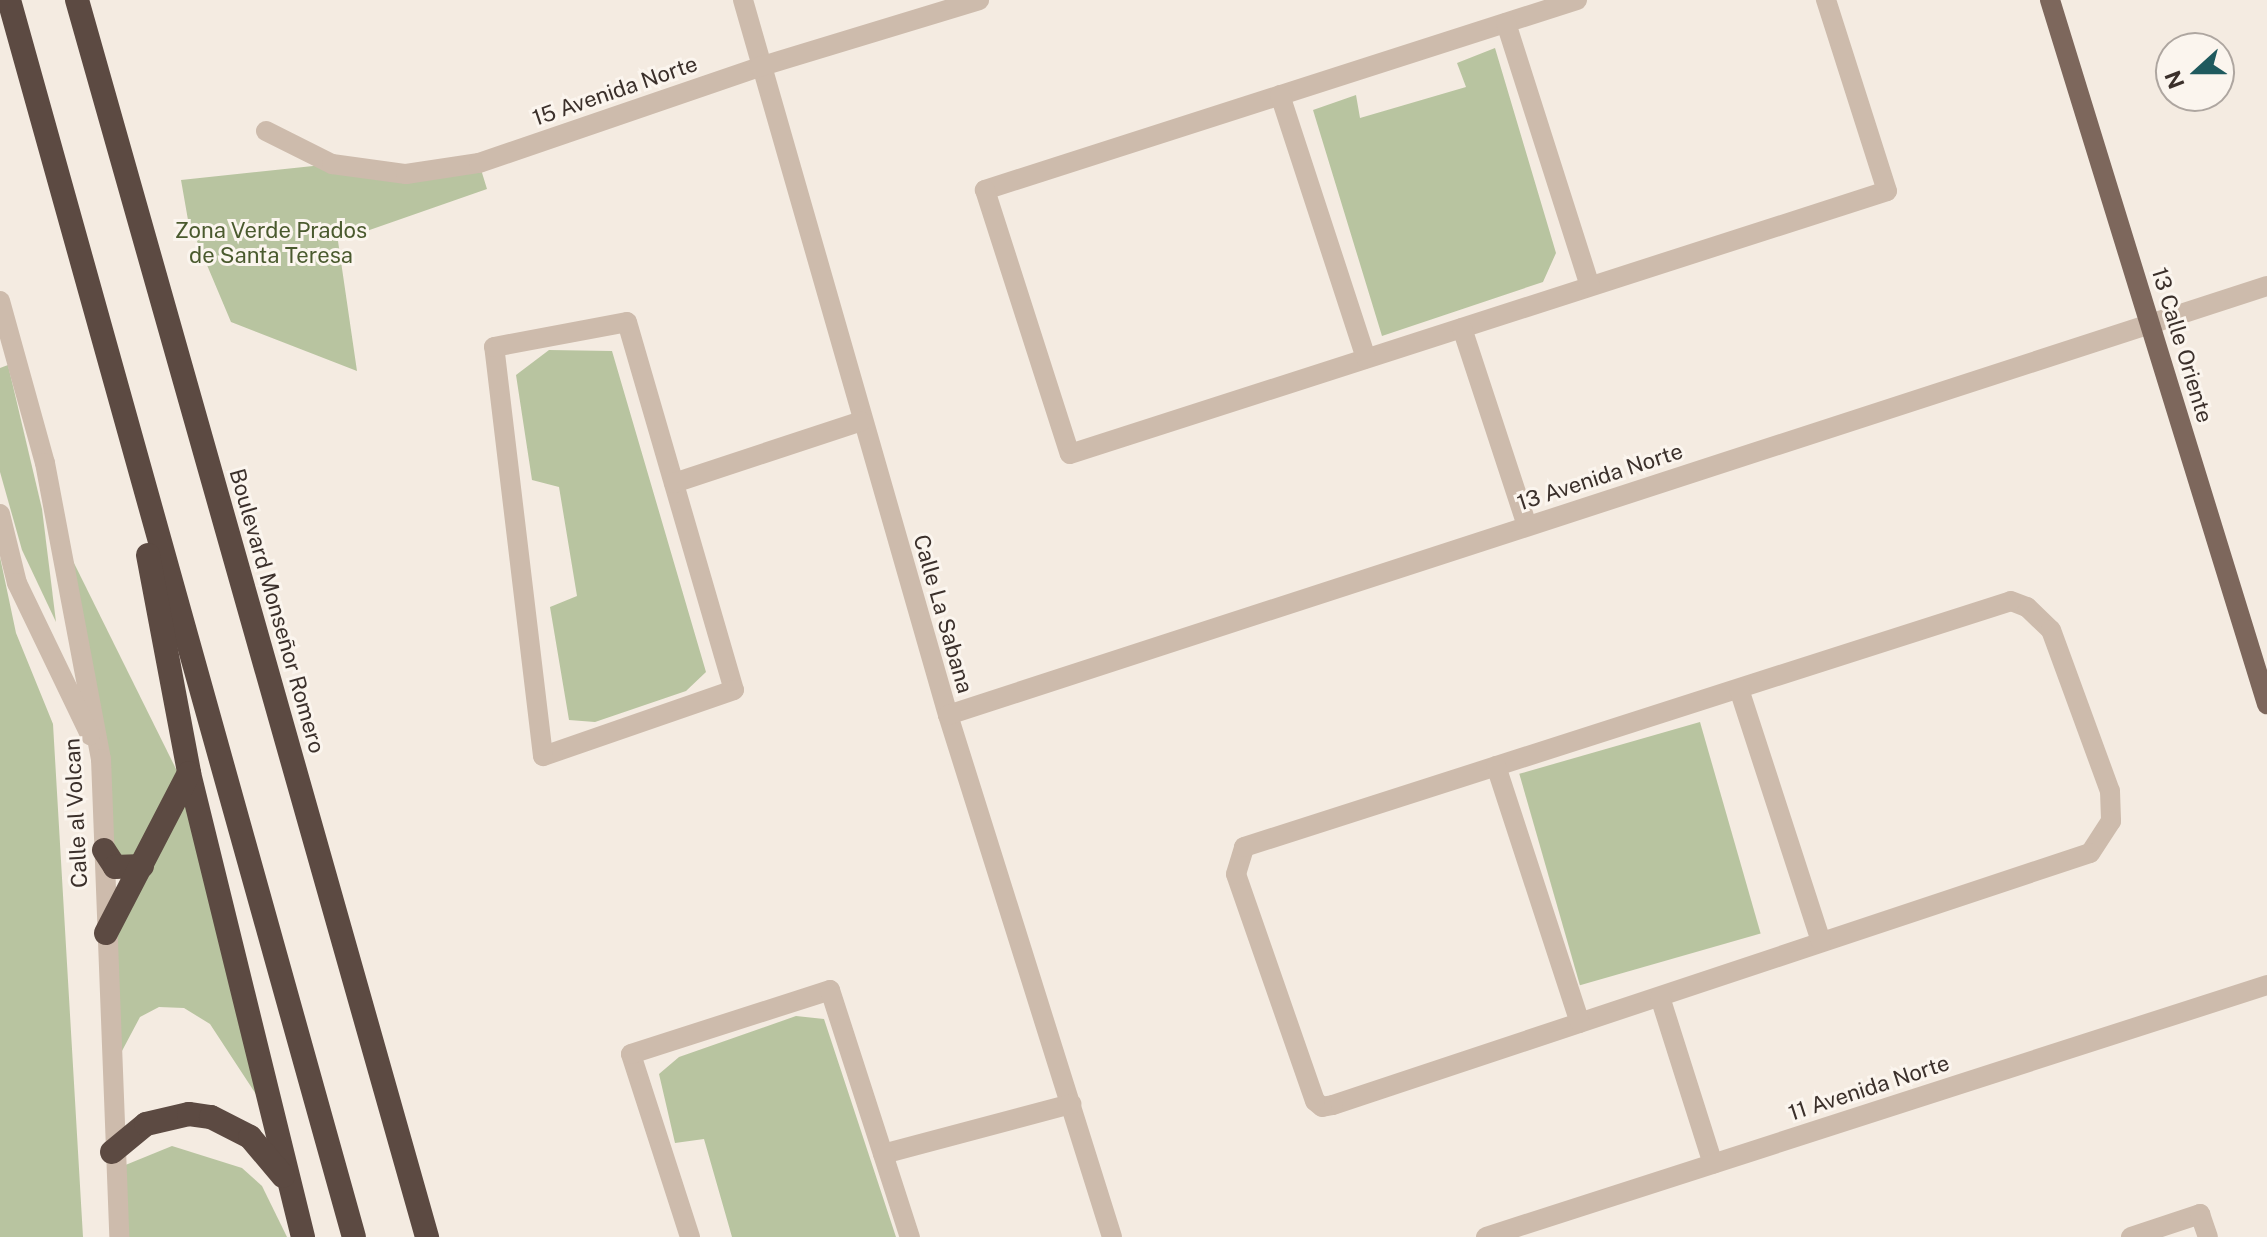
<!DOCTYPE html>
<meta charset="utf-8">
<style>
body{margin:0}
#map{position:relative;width:2267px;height:1237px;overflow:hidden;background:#f4ebe1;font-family:"Public Sans",sans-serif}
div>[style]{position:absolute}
.green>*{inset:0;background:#b8c4a0;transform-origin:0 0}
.minor>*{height:20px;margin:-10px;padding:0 10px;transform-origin:10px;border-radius:10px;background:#cdbbac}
.major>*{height:20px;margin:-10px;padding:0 10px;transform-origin:10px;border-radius:10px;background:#7d675c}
.highway>*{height:24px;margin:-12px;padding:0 12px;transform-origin:12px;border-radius:12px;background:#5c4a42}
span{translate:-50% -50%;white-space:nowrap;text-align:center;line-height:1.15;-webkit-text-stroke:6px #fbf5ee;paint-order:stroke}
.street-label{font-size:22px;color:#3b302b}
.park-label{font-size:22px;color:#4a5a2e}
.north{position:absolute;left:2155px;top:32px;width:80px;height:80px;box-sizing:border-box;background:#fbf5ee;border:2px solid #aea6a0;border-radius:50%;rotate:249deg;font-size:22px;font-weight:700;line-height:32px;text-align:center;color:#3b302b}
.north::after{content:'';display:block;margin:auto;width:28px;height:36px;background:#1f5a5e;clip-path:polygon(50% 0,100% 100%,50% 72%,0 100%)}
</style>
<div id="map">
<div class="green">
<div style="clip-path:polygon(1495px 48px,1556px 253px,1543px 282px,1382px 336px,1313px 110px,1356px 95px,1360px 118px,1466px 87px,1457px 63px)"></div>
<div style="clip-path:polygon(479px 163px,487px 189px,338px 241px,357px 371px,231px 322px,188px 220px,181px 180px,332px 164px,406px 174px)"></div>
<div style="clip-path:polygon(549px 350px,612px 351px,706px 672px,686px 691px,595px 722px,569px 720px,550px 607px,577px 596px,559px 487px,532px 480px,516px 375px)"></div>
<div style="clip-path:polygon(8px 365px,42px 509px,56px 622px,22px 550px,0 472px,0 368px)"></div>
<div style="clip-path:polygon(70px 555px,178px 773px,140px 861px,111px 857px)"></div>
<div style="clip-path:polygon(0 557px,16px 633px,53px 724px,83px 1237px,0 1237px)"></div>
<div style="left:1700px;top:722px;width:220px;height:188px;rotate:74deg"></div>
<div style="clip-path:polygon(188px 789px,261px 1102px,210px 1024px,184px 1008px,159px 1007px,140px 1017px,114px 1066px,109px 934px)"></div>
<div style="clip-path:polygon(796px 1016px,824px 1019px,896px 1237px,732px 1237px,704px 1139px,675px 1143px,659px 1074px,679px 1057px)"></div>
<div style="clip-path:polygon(172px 1146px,242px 1168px,262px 1186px,287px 1237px,127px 1237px,123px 1166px)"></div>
</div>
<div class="minor">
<div style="left:743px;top:0;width:744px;rotate:74deg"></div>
<div style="left:948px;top:715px;width:547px;rotate:72.56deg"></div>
<div style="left:1577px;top:0;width:622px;rotate:162.21deg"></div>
<div style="left:985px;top:190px;width:277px;rotate:72.2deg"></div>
<div style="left:1070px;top:454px;width:858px;rotate:-17.84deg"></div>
<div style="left:1887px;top:191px;width:201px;rotate:-107.7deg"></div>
<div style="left:1506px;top:23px;width:276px;rotate:72.3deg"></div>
<div style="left:1280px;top:95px;width:277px;rotate:71.9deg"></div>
<div style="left:266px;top:131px;width:74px;rotate:26.6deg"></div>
<div style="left:332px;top:164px;width:75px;rotate:7.7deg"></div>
<div style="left:406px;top:174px;width:74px;rotate:-8.6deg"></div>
<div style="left:479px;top:163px;width:296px;rotate:-18.9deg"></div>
<div style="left:759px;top:67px;width:230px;rotate:-16.9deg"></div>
<div style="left:0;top:301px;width:168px;rotate:74.5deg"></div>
<div style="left:45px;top:463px;width:301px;rotate:79.3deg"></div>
<div style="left:101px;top:759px;width:478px;rotate:87.8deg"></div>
<div style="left:627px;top:322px;width:383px;rotate:73.8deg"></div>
<div style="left:734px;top:690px;width:202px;rotate:160.9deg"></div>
<div style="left:543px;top:756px;width:412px;rotate:-96.8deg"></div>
<div style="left:494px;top:347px;width:135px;rotate:-10.6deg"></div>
<div style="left:1462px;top:328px;width:208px;rotate:71.8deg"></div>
<div style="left:674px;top:483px;width:197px;rotate:-18.3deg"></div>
<div style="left:0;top:514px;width:71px;rotate:76.2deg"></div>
<div style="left:17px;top:583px;width:169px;rotate:64.3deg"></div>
<div style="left:2011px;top:601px;width:17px;rotate:21deg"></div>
<div style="left:2027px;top:607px;width:33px;rotate:44deg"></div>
<div style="left:2051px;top:630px;width:171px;rotate:69.9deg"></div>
<div style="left:2110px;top:791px;width:30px;rotate:88deg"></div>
<div style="left:2111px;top:821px;width:38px;rotate:123deg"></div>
<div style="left:2090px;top:853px;width:798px;rotate:161.59deg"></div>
<div style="left:1333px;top:1105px;width:11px;rotate:170deg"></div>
<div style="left:1322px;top:1107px;width:9px;rotate:-139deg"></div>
<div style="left:1315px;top:1101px;width:240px;rotate:-109.2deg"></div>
<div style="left:1236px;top:874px;width:28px;rotate:-73deg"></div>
<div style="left:1244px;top:847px;width:805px;rotate:-17.78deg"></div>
<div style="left:1739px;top:689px;width:266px;rotate:72deg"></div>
<div style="left:948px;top:715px;width:1387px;rotate:-18.02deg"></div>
<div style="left:1496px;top:766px;width:270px;rotate:71.9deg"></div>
<div style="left:1660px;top:997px;width:175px;rotate:72.4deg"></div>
<div style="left:883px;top:1154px;width:195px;rotate:-14.9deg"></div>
<div style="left:690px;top:1237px;width:192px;rotate:-107.9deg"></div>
<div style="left:631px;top:1054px;width:209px;rotate:-17.8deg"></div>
<div style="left:830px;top:990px;width:260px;rotate:72.1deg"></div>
<div style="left:1486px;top:1237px;width:821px;rotate:-17.88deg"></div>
<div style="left:2131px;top:1237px;width:73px;rotate:-18.4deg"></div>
<div style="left:2200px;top:1214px;width:24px;rotate:71deg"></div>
</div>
<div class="major">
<div style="left:2050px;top:0;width:737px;rotate:72.87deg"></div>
</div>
<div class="highway">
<div style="left:9px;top:0;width:1284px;rotate:74.42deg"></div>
<div style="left:77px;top:0;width:1286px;rotate:74.2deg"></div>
<div style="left:148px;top:555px;width:222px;rotate:79.3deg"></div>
<div style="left:189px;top:773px;width:478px;rotate:76.2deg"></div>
<div style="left:104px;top:850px;width:20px;rotate:57deg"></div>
<div style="left:115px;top:867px;width:27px;rotate:-2deg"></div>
<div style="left:106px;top:933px;width:180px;rotate:-62.6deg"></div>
<div style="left:112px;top:1152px;width:44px;rotate:-39.5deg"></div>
<div style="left:146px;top:1124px;width:44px;rotate:-13.1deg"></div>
<div style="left:189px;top:1114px;width:22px;rotate:8deg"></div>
<div style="left:211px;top:1117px;width:44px;rotate:27.1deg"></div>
<div style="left:250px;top:1137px;width:51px;rotate:49.8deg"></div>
</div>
<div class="street-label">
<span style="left:615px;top:91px;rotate:-19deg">15 Avenida Norte</span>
<span style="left:2182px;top:345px;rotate:73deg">13 Calle Oriente</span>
<span style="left:1600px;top:477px;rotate:-18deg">13 Avenida Norte</span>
<span style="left:277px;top:611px;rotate:74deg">Boulevard Monseñor Romero</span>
<span style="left:943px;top:614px;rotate:74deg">Calle La Sabana</span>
<span style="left:76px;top:813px;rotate:-93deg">Calle al Volcan</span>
<span style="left:1869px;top:1088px;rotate:-18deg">11 Avenida Norte</span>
</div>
<div class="park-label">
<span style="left:271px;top:243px">Zona Verde Prados<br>de Santa Teresa</span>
</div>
<div class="north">N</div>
</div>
